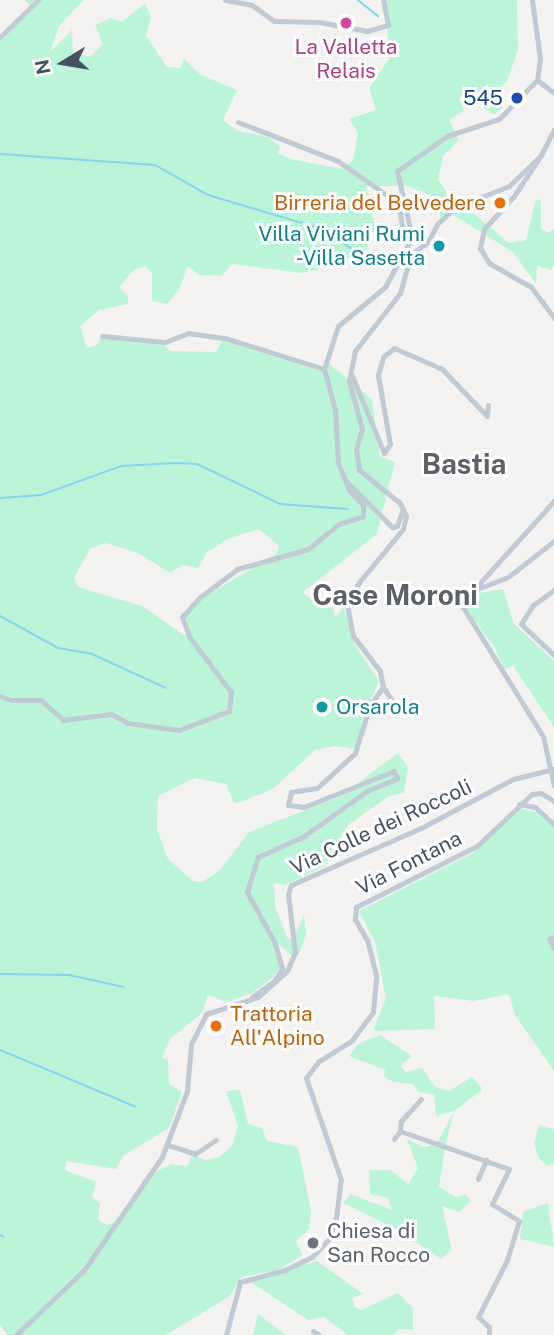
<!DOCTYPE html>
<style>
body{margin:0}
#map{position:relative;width:554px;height:1335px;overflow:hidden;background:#f4f1f1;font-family:"Public Sans",sans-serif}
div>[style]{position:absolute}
.green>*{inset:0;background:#bbf5d7}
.stream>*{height:2px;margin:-1px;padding:0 1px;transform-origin:1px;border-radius:1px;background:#83d4f7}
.minor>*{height:5px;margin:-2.5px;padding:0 2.5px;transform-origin:2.5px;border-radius:2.5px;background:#c0cad4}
.dots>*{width:19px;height:19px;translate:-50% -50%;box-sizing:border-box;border:4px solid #fff;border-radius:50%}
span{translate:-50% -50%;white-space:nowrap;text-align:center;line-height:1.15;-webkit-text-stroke:6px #fff;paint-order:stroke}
.hotel-label{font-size:21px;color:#b23c85}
.transit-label{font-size:21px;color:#164399}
.right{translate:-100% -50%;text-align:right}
.food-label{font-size:21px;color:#c56008}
.left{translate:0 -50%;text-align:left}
.culture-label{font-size:21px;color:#0d838f}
.street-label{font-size:21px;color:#465261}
.worship-label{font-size:21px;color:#5b616d}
.district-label{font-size:28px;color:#5c6067;font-weight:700}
.north{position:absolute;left:28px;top:28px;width:70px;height:70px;-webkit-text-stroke:5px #fff;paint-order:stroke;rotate:259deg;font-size:19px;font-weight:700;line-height:28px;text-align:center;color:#465261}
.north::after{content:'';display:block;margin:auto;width:24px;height:32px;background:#465261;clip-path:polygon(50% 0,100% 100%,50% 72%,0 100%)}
</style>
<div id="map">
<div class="green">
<div style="clip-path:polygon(evenodd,25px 0,84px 0,59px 26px,50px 52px,72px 30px,73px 52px,90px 57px,103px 44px,95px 25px,111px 18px,122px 22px,145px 3px,151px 17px,146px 36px,167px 67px,180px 68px,184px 59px,201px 75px,237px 90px,223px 120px,238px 131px,268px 137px,280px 146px,278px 153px,291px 159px,342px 169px,353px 160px,358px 133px,349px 119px,376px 110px,369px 88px,389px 59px,386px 0,517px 0,518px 50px,507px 81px,495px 93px,503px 108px,494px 114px,483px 108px,479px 94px,459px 97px,464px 111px,449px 120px,459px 140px,443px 156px,438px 180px,446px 191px,447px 209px,460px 202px,509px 243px,526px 240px,536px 199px,541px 201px,541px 229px,549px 233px,554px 229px,554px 266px,551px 270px,537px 266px,536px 284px,513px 252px,450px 213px,441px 221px,437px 201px,426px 193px,407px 186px,366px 186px,376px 230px,369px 234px,367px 249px,356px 260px,302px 273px,232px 264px,222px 276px,199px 275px,188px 266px,179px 290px,167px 304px,152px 301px,152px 273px,145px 266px,134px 270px,119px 287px,128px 296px,128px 304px,99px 310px,80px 326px,87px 348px,99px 344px,100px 339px,118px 335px,164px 345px,170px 351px,216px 352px,222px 341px,228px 341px,322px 372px,326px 361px,372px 399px,380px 456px,395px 462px,377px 534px,303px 592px,316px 605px,333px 608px,335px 617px,344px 607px,355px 646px,379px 681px,363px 717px,357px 749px,336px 746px,315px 750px,274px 788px,244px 801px,234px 803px,226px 784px,195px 778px,158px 796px,157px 829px,168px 859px,193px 881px,202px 882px,219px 871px,249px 832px,341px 796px,398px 753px,408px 767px,404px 793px,389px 796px,348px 825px,325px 866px,285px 885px,274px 883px,275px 907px,288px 939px,293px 939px,304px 915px,306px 935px,300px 952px,294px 957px,278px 944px,281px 965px,273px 977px,254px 992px,227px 1002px,208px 995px,202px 1013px,170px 1039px,162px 1058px,168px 1060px,169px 1084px,182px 1092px,169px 1128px,123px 1156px,116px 1169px,66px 1161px,65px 1170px,96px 1182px,92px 1197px,100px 1203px,98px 1220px,107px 1225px,120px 1220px,157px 1171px,171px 1164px,187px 1166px,193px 1155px,205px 1160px,219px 1157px,232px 1146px,238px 1126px,226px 1091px,240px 1090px,248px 1124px,262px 1128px,267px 1141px,298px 1147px,311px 1211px,309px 1229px,296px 1241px,303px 1255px,278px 1270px,241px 1277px,230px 1296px,166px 1335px,8px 1335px,0 1325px,0 39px,34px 9px,25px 0,259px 529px,279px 546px,276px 554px,202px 598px,185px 616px,190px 630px,184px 635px,142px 606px,78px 587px,74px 578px,90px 549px,106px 543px,138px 553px,170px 573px,183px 565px,198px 568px,207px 552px,230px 538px,259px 529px)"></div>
<div style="clip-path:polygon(503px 589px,514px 624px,554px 661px,554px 727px,513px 666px,504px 669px,494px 646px,467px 611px,465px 605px,473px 594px)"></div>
<div style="clip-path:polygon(520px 809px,536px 812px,554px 828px,554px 1071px,515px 1015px,509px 994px,474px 1001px,434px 996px,435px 1029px,373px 1031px,386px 998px,375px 942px,359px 911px,473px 853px)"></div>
<div style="clip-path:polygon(380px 1035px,412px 1056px,400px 1066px,406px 1072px,422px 1068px,435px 1087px,449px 1091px,472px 1077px,481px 1087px,481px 1091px,454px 1111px,445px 1148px,439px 1187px,456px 1197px,466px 1195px,471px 1201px,459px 1212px,442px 1206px,452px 1250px,441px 1259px,392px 1227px,343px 1203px,351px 1194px,392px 1210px,388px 1198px,370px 1194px,369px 1170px,390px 1170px,408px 1184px,418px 1168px,407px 1139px,423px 1147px,436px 1145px,454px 1111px,436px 1116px,434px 1095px,419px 1092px,412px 1084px,393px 1082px,384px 1076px,385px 1070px,349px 1056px,358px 1044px)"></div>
<div style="clip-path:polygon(539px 1125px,554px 1129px,554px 1164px,547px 1166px,538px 1157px,534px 1143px)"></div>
<div style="clip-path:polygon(548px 1203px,554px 1247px,520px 1239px,523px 1212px)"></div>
<div style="clip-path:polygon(317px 1261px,363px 1294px,352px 1298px,355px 1307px,362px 1310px,398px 1293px,413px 1308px,413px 1330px,401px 1329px,392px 1335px,348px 1335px,324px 1317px,308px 1320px,249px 1281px)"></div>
<div style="clip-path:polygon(258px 1314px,286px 1335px,253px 1335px)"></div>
</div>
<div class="stream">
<div style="left:358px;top:0;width:26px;rotate:39deg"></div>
<div style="left:0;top:154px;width:155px;rotate:4.1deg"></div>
<div style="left:155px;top:165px;width:61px;rotate:29.5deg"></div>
<div style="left:208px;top:195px;width:116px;rotate:16.6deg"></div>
<div style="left:319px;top:228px;width:45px;rotate:32.3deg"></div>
<div style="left:0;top:498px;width:41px;rotate:-4.2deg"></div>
<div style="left:41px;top:495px;width:85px;rotate:-19.9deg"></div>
<div style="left:121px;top:466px;width:55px;rotate:-3.1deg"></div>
<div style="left:176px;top:463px;width:21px;rotate:3deg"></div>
<div style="left:197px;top:464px;width:92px;rotate:25.7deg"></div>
<div style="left:280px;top:504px;width:68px;rotate:4.2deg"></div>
<div style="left:0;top:616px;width:66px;rotate:28.9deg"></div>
<div style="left:58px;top:648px;width:35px;rotate:10deg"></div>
<div style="left:92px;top:654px;width:81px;rotate:24.7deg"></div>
<div style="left:0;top:974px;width:69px;rotate:0.8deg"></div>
<div style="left:69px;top:975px;width:56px;rotate:12.3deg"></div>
<div style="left:0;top:1050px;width:147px;rotate:22.7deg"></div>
<div style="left:0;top:1235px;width:4px;rotate:27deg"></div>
</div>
<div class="minor">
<div style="left:225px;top:0;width:27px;rotate:10deg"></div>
<div style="left:252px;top:5px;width:27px;rotate:36deg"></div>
<div style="left:274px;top:21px;width:45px;rotate:1.3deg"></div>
<div style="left:319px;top:22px;width:49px;rotate:10.6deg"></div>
<div style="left:367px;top:31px;width:22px;rotate:-16deg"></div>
<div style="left:388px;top:25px;width:25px;rotate:-101deg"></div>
<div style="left:0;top:37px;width:53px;rotate:-44.2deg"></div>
<div style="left:537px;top:80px;width:21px;rotate:37deg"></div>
<div style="left:238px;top:122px;width:107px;rotate:21.3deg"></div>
<div style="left:338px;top:161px;width:61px;rotate:35deg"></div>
<div style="left:388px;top:196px;width:21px;rotate:55deg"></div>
<div style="left:400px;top:213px;width:25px;rotate:81deg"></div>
<div style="left:404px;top:238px;width:6px"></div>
<div style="left:541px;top:155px;width:49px;rotate:123.4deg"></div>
<div style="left:514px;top:196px;width:45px;rotate:132.3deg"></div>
<div style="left:484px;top:229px;width:19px;rotate:102deg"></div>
<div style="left:480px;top:248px;width:17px;rotate:59deg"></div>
<div style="left:489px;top:263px;width:48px;rotate:29.7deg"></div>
<div style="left:531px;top:287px;width:39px;rotate:53deg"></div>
<div style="left:412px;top:237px;width:68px;rotate:-102.8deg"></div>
<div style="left:397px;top:171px;width:61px;rotate:-35deg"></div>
<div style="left:447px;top:136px;width:55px;rotate:-18.1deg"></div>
<div style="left:499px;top:119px;width:54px;rotate:-45.7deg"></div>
<div style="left:537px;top:80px;width:22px;rotate:-82deg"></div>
<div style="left:540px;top:58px;width:59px;rotate:-97.9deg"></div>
<div style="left:102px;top:336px;width:63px;rotate:5.4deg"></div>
<div style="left:165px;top:342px;width:25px;rotate:-21deg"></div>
<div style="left:188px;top:333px;width:37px;rotate:8deg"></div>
<div style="left:225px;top:338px;width:104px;rotate:17.4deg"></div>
<div style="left:352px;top:376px;width:83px;rotate:67.4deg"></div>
<div style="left:384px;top:453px;width:11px;rotate:-56deg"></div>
<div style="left:390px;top:444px;width:70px;rotate:-99.9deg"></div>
<div style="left:378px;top:375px;width:19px;rotate:-74deg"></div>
<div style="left:383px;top:357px;width:14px;rotate:-39deg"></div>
<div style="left:394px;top:348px;width:52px;rotate:23.6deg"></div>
<div style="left:442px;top:369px;width:65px;rotate:46.2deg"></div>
<div style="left:487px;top:416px;width:11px;rotate:-85deg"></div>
<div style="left:347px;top:482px;width:64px;rotate:45deg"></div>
<div style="left:392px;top:527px;width:5px;rotate:-11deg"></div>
<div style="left:397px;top:526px;width:18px;rotate:-71deg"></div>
<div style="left:554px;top:501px;width:139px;rotate:132.1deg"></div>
<div style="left:461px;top:604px;width:155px;rotate:58.2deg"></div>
<div style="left:543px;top:736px;width:51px;rotate:77.6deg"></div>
<div style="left:477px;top:589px;width:33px;rotate:-21deg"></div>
<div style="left:508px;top:577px;width:58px;rotate:-38deg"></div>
<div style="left:554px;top:590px;width:26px;rotate:144deg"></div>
<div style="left:533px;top:605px;width:22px;rotate:122deg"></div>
<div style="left:521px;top:624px;width:45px;rotate:43.2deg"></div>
<div style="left:383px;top:687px;width:23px;rotate:56deg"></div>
<div style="left:0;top:696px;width:12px;rotate:20deg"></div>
<div style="left:11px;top:700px;width:30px"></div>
<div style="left:41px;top:700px;width:30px;rotate:42deg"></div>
<div style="left:63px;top:720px;width:48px;rotate:-7.1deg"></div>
<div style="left:111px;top:714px;width:19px;rotate:28deg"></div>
<div style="left:128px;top:723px;width:51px;rotate:7.8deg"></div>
<div style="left:179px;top:730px;width:53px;rotate:-20.8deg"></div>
<div style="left:229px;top:711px;width:19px;rotate:-84deg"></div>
<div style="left:231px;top:692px;width:68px;rotate:-127.2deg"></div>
<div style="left:190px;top:638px;width:22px;rotate:-111deg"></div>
<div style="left:182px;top:617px;width:25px;rotate:-48deg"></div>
<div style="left:199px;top:598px;width:48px;rotate:-37.3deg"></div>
<div style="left:237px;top:569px;width:74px;rotate:-15.7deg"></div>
<div style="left:308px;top:549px;width:40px;rotate:-39deg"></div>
<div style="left:339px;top:524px;width:25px;rotate:-18deg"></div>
<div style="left:363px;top:516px;width:11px;rotate:-90deg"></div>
<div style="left:363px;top:505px;width:21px;rotate:-133deg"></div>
<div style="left:349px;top:490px;width:29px;rotate:-112deg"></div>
<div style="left:338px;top:463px;width:53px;rotate:-93.2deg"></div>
<div style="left:335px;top:410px;width:42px;rotate:-105deg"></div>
<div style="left:324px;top:369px;width:45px;rotate:-72deg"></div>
<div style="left:338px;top:326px;width:61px;rotate:-39.7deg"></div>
<div style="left:385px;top:287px;width:57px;rotate:-61.6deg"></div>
<div style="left:519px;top:804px;width:16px;rotate:11deg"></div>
<div style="left:535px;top:807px;width:26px;rotate:43deg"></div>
<div style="left:554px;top:937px;width:5px;rotate:158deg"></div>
<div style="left:549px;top:939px;width:10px;rotate:61deg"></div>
<div style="left:252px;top:997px;width:29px;rotate:-36deg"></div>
<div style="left:275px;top:980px;width:14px;rotate:-60deg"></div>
<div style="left:282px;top:968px;width:26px;rotate:-106deg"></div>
<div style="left:275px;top:943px;width:58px;rotate:-118.8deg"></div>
<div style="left:247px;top:892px;width:37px;rotate:-73deg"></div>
<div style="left:258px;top:857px;width:51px;rotate:-24.5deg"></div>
<div style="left:304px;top:836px;width:77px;rotate:-35.5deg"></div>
<div style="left:367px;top:791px;width:33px;rotate:-23deg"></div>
<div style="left:397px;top:778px;width:8px;rotate:-113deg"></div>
<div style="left:394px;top:771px;width:97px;rotate:158.2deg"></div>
<div style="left:304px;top:807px;width:16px;rotate:-173deg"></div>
<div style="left:288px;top:805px;width:13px;rotate:-77deg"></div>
<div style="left:291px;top:792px;width:26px;rotate:-9deg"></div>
<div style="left:317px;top:788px;width:52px;rotate:-42.6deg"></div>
<div style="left:355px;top:753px;width:50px;rotate:-72.6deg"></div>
<div style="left:370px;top:705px;width:22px;rotate:-54deg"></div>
<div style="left:383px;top:687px;width:16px;rotate:-101deg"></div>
<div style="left:380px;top:671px;width:44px;rotate:-127.6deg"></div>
<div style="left:353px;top:636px;width:32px;rotate:-101deg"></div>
<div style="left:347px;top:605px;width:27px;rotate:-62deg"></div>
<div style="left:360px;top:581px;width:67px;rotate:-50.4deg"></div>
<div style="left:403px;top:529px;width:13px;rotate:-77deg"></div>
<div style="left:406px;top:516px;width:14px;rotate:-115deg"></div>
<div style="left:400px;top:503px;width:53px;rotate:-141.2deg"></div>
<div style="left:359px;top:470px;width:21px;rotate:-98deg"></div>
<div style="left:356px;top:449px;width:21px;rotate:-73deg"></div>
<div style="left:362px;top:429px;width:50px;rotate:-105.2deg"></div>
<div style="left:349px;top:381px;width:31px;rotate:-79deg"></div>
<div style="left:355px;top:351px;width:73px;rotate:-52.2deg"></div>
<div style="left:400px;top:293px;width:41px;rotate:-74.2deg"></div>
<div style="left:411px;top:254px;width:21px;rotate:-35deg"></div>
<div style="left:428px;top:242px;width:20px;rotate:-63deg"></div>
<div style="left:437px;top:224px;width:25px;rotate:-42deg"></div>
<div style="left:456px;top:207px;width:57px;rotate:-21.6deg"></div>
<div style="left:509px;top:186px;width:45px;rotate:-44.1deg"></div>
<div style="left:541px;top:155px;width:28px;rotate:-63deg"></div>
<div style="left:421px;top:1099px;width:30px;rotate:132deg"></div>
<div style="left:401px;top:1121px;width:10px;rotate:96deg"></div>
<div style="left:400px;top:1131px;width:115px;rotate:19.2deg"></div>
<div style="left:509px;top:1169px;width:39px;rotate:116deg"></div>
<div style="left:492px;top:1204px;width:32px;rotate:32deg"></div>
<div style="left:519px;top:1221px;width:41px;rotate:107.1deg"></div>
<div style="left:507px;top:1260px;width:64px;rotate:117deg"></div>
<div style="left:478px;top:1317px;width:15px;rotate:42deg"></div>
<div style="left:489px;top:1327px;width:8px;rotate:90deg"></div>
<div style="left:394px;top:1139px;width:10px;rotate:-53deg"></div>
<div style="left:168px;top:1145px;width:28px;rotate:18deg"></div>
<div style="left:195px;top:1154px;width:25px;rotate:-34deg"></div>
<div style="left:478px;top:1179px;width:21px;rotate:-67deg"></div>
<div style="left:313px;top:1331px;width:7px;rotate:34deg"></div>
<div style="left:16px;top:1335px;width:94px;rotate:-43.7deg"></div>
<div style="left:84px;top:1270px;width:137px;rotate:-55.4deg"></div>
<div style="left:162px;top:1157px;width:71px;rotate:-69.3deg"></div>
<div style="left:187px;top:1091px;width:47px;rotate:-85.1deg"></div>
<div style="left:191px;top:1044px;width:34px;rotate:-63deg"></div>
<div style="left:206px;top:1014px;width:55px;rotate:-18.1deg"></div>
<div style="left:258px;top:997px;width:39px;rotate:-42deg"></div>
<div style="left:287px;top:971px;width:21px;rotate:-67deg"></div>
<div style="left:295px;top:952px;width:58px;rotate:-96.9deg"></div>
<div style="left:288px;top:894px;width:9px;rotate:-72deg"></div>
<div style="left:291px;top:885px;width:142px;rotate:-23.7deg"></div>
<div style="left:421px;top:828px;width:104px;rotate:-28deg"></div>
<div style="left:513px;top:779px;width:42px;rotate:-13.7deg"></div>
<div style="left:226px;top:1335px;width:55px;rotate:-75.2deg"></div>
<div style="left:240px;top:1282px;width:47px;rotate:-14.9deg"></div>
<div style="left:285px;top:1270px;width:30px;rotate:-26deg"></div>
<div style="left:312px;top:1257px;width:25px;rotate:-47deg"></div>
<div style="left:329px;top:1239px;width:22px;rotate:-72deg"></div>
<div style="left:336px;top:1218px;width:38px;rotate:-83deg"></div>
<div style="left:341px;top:1180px;width:108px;rotate:-108.9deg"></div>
<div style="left:306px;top:1078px;width:21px;rotate:-53deg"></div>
<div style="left:319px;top:1061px;width:39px;rotate:-32deg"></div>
<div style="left:352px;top:1040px;width:35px;rotate:-53deg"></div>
<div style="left:373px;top:1012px;width:37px;rotate:-85deg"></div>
<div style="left:376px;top:975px;width:36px;rotate:-104deg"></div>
<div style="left:367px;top:940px;width:24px;rotate:-120deg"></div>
<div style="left:355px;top:919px;width:12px;rotate:-85deg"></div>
<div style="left:356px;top:907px;width:136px;rotate:-26.8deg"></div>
<div style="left:477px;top:846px;width:76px;rotate:-43.4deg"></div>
<div style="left:532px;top:794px;width:9px;rotate:-6deg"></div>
<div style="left:541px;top:793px;width:15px;rotate:32deg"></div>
</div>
<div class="dots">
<div style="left:346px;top:23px;background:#d1479c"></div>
<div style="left:517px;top:98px;background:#1a4fb4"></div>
<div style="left:500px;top:203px;background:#e8710a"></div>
<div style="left:439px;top:246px;background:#0f9aa8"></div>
<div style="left:322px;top:707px;background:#0f9aa8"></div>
<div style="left:216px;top:1026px;background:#e8710a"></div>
<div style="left:313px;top:1243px;background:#6b7280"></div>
</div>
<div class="hotel-label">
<span style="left:346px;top:59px">La Valletta<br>Relais</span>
</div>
<div class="transit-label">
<span class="right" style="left:503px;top:98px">545</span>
</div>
<div class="food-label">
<span class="right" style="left:486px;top:203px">Birreria del Belvedere</span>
<span class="left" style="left:230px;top:1026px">Trattoria<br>All'Alpino</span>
</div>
<div class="culture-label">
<span class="right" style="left:425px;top:246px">Villa Viviani Rumi<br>-Villa Sasetta</span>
<span class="left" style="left:336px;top:707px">Orsarola</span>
</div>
<div class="street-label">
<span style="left:381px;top:827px;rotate:-25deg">Via Colle dei Roccoli</span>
<span style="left:409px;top:863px;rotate:-27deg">Via Fontana</span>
</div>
<div class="worship-label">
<span class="left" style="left:327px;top:1243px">Chiesa di<br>San Rocco</span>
</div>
<div class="district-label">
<span style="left:464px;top:464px">Bastia</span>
<span style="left:395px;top:595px">Case Moroni</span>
</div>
<div class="north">N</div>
</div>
